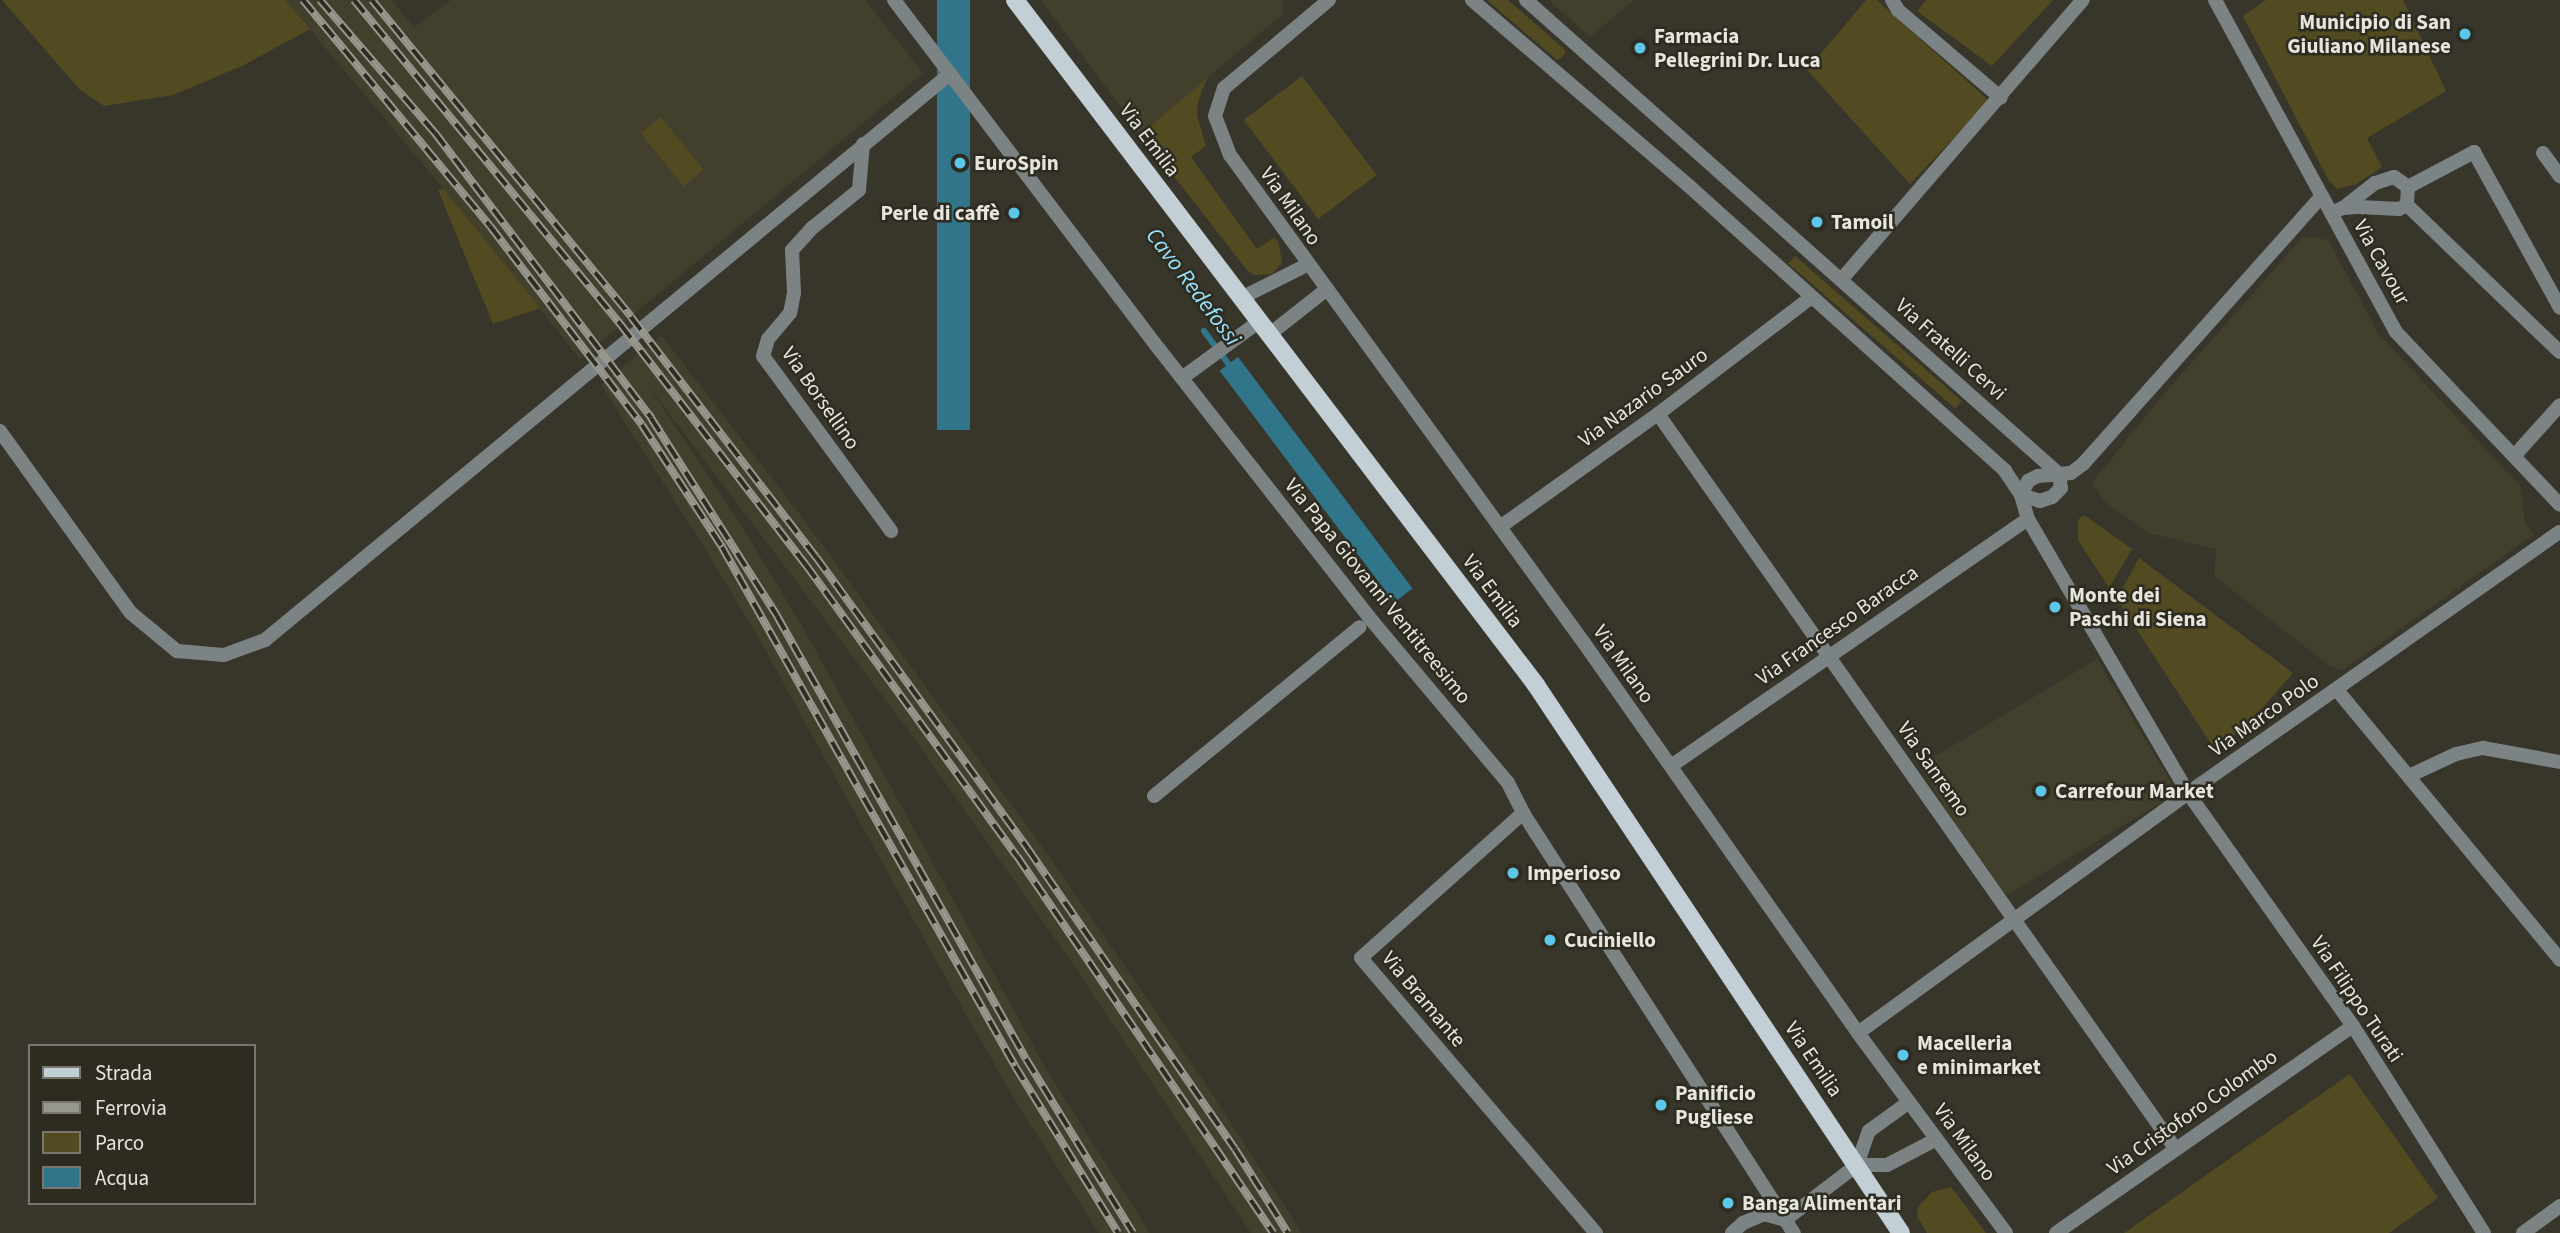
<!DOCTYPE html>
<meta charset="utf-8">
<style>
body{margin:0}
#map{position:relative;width:2560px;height:1233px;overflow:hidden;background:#38362b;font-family:"Source Sans 3",sans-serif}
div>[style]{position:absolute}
.built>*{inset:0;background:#423f2d;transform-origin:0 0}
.green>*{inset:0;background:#524a20;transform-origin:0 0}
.water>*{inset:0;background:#31758a;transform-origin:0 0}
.stream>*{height:6px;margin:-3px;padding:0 3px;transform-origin:3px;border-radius:3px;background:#31758a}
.street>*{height:14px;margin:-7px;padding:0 7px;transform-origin:7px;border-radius:7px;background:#7c8385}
.primary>*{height:18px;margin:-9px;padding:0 9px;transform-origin:9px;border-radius:9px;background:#c2d0d5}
.rail>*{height:8px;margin-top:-4px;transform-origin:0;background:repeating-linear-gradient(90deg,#2e2c21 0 16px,#98978e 0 32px);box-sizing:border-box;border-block:2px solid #98978e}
.dots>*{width:19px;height:19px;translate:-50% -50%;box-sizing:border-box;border:4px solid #2e2c21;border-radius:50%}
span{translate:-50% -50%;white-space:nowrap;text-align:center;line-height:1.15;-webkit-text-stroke:5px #2e2c21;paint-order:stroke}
.poi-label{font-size:21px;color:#e6e5de;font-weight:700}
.right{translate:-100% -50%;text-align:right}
.left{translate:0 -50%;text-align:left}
.street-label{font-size:21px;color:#e6e5de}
.water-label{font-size:23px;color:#98e5ff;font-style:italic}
.legend{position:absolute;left:28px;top:1044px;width:228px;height:161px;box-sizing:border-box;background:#2e2c21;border:2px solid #78766d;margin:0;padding:9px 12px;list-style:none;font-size:21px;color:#e6e5de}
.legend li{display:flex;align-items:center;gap:14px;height:35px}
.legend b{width:35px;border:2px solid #78766d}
</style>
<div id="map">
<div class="built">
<div style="clip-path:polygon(285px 0,391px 0,414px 27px,451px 0,865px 0,923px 73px,580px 359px,443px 188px)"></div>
<div style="clip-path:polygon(1041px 0,1281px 0,1284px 13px,1141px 134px)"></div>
<div style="clip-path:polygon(1549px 0,1634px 0,1590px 37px)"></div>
<div style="clip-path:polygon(2304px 236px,2328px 240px,2378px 333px,2520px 486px,2525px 523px,2534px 534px,2343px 670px,2331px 667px,2214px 576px,2216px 549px,2148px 533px,2105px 502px,2092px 483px,2157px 402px)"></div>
<div style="clip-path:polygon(661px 335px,802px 517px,1051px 859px,1205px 1083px,1302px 1233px,1251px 1233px,1075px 967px,906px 727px,647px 384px,743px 528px,802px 626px,1049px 1074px,1150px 1233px,1099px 1233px,1018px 1105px,964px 1011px,763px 646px,704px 547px,601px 385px)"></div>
<div style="left:2097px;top:659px;width:156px;height:207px;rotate:59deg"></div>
</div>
<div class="green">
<div style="clip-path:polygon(2px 0,285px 0,310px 29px,242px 66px,173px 95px,104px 106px,80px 90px)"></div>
<div style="clip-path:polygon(1487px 0,1508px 0,1565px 50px,1565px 55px,1557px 60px)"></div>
<div style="clip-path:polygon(1866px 0,1877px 0,1989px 101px,1910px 184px,1807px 70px)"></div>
<div style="clip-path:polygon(1926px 0,2053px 0,1992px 66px,1917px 11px)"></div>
<div style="clip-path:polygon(2266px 0,2403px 0,2446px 91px,2367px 138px,2382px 167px,2356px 184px,2337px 189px,2328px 179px,2243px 16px)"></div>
<div style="left:1302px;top:76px;width:124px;height:73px;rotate:53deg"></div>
<div style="clip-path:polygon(1208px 77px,1198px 101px,1197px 115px,1206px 146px,1191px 157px,1257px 249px,1274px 237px,1279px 244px,1282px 263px,1272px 274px,1254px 275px,1247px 270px,1141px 134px)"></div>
<div style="left:661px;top:117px;width:68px;height:26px;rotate:51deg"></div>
<div style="clip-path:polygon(443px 188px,540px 308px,493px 324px,438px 190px)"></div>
<div style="left:1795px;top:256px;width:221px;height:10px;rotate:41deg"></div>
<div style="clip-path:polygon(2084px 515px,2132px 549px,2109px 588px,2078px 540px,2078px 520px)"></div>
<div style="clip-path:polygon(2139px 558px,2293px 673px,2250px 722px,2215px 750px,2117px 599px)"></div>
<div style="clip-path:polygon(2350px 1074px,2438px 1198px,2389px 1233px,2124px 1233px)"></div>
<div style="clip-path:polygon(1951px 1187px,1986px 1233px,1927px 1233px,1917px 1216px,1918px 1207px,1932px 1192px)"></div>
</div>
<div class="water">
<div style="left:937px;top:0;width:33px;height:430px"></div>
<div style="left:1238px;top:357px;width:290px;height:23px;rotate:53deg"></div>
</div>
<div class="stream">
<div style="left:1204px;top:331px;width:49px;rotate:53.4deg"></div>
</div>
<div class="street">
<div style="left:894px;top:0;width:438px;rotate:52.8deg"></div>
<div style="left:1159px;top:349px;width:347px;rotate:51.9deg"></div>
<div style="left:1373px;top:622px;width:210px;rotate:50deg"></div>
<div style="left:1508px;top:783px;width:34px;rotate:63deg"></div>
<div style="left:1523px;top:813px;width:500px;rotate:57.2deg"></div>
<div style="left:1329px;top:0;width:137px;rotate:140deg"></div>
<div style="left:1224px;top:88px;width:29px;rotate:108deg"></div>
<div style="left:1215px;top:116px;width:42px;rotate:69deg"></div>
<div style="left:1230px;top:155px;width:603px;rotate:54.04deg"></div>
<div style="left:1584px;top:643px;width:477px;rotate:54.9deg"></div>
<div style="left:1858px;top:1033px;width:249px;rotate:53.5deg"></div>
<div style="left:1472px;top:0;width:286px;rotate:40.6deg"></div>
<div style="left:1689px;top:186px;width:426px;rotate:42deg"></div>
<div style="left:2005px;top:471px;width:29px;rotate:56deg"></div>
<div style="left:2021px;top:495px;width:25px;rotate:74deg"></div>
<div style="left:2028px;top:519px;width:317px;rotate:59.7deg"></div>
<div style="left:2188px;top:793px;width:286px;rotate:54.7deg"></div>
<div style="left:2353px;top:1026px;width:245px;rotate:57.7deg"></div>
<div style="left:1526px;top:0;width:713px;rotate:41.65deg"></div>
<div style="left:2059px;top:474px;width:12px;rotate:-5deg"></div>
<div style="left:2071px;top:473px;width:15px;rotate:-37deg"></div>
<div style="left:2083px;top:464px;width:359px;rotate:-48.3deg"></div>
<div style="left:1892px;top:0;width:12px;rotate:59deg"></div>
<div style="left:1898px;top:10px;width:135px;rotate:40.5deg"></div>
<div style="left:2215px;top:0;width:378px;rotate:61.4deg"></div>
<div style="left:2396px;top:332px;width:238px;rotate:46.5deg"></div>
<div style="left:863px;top:144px;width:46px;rotate:95deg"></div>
<div style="left:859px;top:190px;width:60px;rotate:141deg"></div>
<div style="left:812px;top:228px;width:30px;rotate:132deg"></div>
<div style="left:792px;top:250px;width:43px;rotate:87.3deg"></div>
<div style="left:794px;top:293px;width:20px;rotate:101deg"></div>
<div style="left:790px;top:313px;width:34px;rotate:130deg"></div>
<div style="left:768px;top:339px;width:18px;rotate:106deg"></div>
<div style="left:763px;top:356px;width:217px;rotate:53.8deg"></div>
<div style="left:2543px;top:153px;width:29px;rotate:54deg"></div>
<div style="left:2408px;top:187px;width:75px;rotate:-27.9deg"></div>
<div style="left:2474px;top:152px;width:178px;rotate:61.1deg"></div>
<div style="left:2407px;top:205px;width:212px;rotate:43.9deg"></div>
<div style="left:2331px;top:213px;width:13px;rotate:-23deg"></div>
<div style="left:2343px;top:208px;width:16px;rotate:-4deg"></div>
<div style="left:2359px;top:207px;width:40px;rotate:2.9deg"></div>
<div style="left:2399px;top:209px;width:9px;rotate:-27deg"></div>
<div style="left:2407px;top:205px;width:18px;rotate:-87deg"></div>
<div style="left:2408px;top:187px;width:17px;rotate:-144deg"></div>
<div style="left:2394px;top:177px;width:20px;rotate:162deg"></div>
<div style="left:2375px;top:183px;width:41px;rotate:142deg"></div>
<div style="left:1841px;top:280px;width:370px;rotate:-49.2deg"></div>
<div style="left:1241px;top:298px;width:74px;rotate:-26.6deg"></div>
<div style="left:1270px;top:334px;width:73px;rotate:-38.3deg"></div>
<div style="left:1182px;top:378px;width:97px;rotate:-36.2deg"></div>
<div style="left:1658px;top:414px;width:898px;rotate:54.84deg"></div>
<div style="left:0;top:431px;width:224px;rotate:54.3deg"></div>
<div style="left:131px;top:613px;width:60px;rotate:39.6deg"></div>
<div style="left:177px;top:651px;width:47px;rotate:4.9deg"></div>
<div style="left:224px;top:655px;width:44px;rotate:-20.1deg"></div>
<div style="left:265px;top:640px;width:889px;rotate:-39.57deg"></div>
<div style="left:2515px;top:455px;width:67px;rotate:-48deg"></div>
<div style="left:2059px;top:474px;width:14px;rotate:82deg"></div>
<div style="left:2061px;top:488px;width:13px;rotate:135deg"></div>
<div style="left:2052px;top:497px;width:13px;rotate:162deg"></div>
<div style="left:2040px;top:501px;width:20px;rotate:-162deg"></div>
<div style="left:2021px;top:495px;width:16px;rotate:-63deg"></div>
<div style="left:2028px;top:481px;width:11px;rotate:-27deg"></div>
<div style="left:2038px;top:476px;width:21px;rotate:-5deg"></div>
<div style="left:1500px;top:527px;width:194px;rotate:-35.6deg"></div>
<div style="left:1658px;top:414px;width:191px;rotate:-37.3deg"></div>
<div style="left:2337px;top:690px;width:350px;rotate:50.4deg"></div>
<div style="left:1671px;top:766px;width:434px;rotate:-34.7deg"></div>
<div style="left:2411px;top:775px;width:50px;rotate:-25deg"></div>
<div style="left:2456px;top:754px;width:28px;rotate:-13deg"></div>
<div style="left:2483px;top:748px;width:78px;rotate:10.3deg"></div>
<div style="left:1154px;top:796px;width:266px;rotate:-39.4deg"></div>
<div style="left:1523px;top:813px;width:217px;rotate:138.2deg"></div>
<div style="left:1361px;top:958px;width:362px;rotate:49.5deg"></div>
<div style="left:1858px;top:1033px;width:408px;rotate:-36deg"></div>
<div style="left:2188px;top:793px;width:454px;rotate:-35.1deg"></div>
<div style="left:1857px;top:1165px;width:30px"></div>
<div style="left:1887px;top:1165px;width:56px;rotate:-27.5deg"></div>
<div style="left:1785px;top:1220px;width:91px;rotate:-37.4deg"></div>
<div style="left:1857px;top:1165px;width:36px;rotate:-71deg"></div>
<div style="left:1869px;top:1131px;width:49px;rotate:-35.9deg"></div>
<div style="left:1732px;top:1233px;width:15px;rotate:-42deg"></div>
<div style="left:1743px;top:1223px;width:23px;rotate:-23deg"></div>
<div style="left:1764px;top:1214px;width:22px;rotate:16deg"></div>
<div style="left:2056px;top:1233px;width:362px;rotate:-34.9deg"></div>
<div style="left:2523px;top:1233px;width:46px;rotate:-36.1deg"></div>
</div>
<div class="primary">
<div style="left:1015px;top:0;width:861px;rotate:52.74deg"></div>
<div style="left:1536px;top:685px;width:658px;rotate:56.33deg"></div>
</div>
<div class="rail">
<div style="left:303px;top:0;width:293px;rotate:50.4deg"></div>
<div style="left:490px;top:226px;width:250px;rotate:52.6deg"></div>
<div style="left:642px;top:425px;width:146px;rotate:56.7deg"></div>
<div style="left:722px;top:547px;width:596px;rotate:60.55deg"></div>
<div style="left:1015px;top:1066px;width:196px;rotate:58.3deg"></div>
<div style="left:320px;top:0;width:176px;rotate:49.2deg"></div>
<div style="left:435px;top:133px;width:358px;rotate:52.8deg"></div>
<div style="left:651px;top:418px;width:235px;rotate:57.5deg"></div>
<div style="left:777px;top:616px;width:508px;rotate:60.66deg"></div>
<div style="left:1026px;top:1059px;width:204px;rotate:58.4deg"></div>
<div style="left:354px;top:0;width:421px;rotate:50.6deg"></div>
<div style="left:621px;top:325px;width:303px;rotate:52.4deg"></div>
<div style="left:806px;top:565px;width:359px;rotate:54.1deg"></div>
<div style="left:1017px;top:856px;width:456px;rotate:55.8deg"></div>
<div style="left:372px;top:0;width:409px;rotate:50.7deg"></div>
<div style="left:631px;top:317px;width:303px;rotate:52.4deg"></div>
<div style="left:816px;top:557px;width:361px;rotate:54deg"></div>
<div style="left:1028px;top:849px;width:364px;rotate:55.4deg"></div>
<div style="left:1235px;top:1149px;width:99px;rotate:57.8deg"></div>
</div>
<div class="dots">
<div style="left:2465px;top:34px;background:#5cc7e8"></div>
<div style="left:1640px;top:48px;background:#5cc7e8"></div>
<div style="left:960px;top:163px;background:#5cc7e8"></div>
<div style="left:1014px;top:213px;background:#5cc7e8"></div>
<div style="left:1817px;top:222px;background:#5cc7e8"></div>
<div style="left:2055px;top:607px;background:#5cc7e8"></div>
<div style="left:2041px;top:791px;background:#5cc7e8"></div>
<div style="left:1513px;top:873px;background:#5cc7e8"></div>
<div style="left:1550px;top:940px;background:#5cc7e8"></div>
<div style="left:1903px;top:1055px;background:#5cc7e8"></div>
<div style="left:1661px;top:1105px;background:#5cc7e8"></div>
<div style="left:1728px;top:1203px;background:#5cc7e8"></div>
</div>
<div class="poi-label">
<span class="right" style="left:2451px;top:34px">Municipio di San<br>Giuliano Milanese</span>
<span class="left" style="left:1654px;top:48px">Farmacia<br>Pellegrini Dr. Luca</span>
<span class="left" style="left:974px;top:163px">EuroSpin</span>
<span class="right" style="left:1000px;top:213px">Perle di caffè</span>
<span class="left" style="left:1831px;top:222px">Tamoil</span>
<span class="left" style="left:2069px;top:607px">Monte dei<br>Paschi di Siena</span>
<span class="left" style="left:2055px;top:791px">Carrefour Market</span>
<span class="left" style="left:1527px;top:873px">Imperioso</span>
<span class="left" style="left:1564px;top:940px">Cuciniello</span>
<span class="left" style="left:1917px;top:1055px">Macelleria<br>e minimarket</span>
<span class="left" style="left:1675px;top:1105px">Panificio<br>Pugliese</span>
<span class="left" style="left:1742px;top:1203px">Banga Alimentari</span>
</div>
<div class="street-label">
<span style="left:1150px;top:140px;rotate:53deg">Via Emilia</span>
<span style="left:1291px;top:206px;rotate:55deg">Via Milano</span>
<span style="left:2382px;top:262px;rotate:61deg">Via Cavour</span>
<span style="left:1951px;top:349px;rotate:42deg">Via Fratelli Cervi</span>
<span style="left:1643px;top:397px;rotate:-36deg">Via Nazario Sauro</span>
<span style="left:821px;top:398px;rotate:55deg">Via Borsellino</span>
<span style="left:1378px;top:591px;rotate:51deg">Via Papa Giovanni Ventitreesimo</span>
<span style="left:1493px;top:591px;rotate:53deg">Via Emilia</span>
<span style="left:1837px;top:625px;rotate:-35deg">Via Francesco Baracca</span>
<span style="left:1624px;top:664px;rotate:55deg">Via Milano</span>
<span style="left:2264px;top:715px;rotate:-35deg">Via Marco Polo</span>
<span style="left:1934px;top:769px;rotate:55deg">Via Sanremo</span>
<span style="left:1424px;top:999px;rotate:50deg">Via Bramante</span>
<span style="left:2357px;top:999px;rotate:56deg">Via Filippo Turati</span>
<span style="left:1814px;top:1059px;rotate:56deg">Via Emilia</span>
<span style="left:2192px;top:1112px;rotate:-35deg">Via Cristoforo Colombo</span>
<span style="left:1965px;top:1142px;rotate:54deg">Via Milano</span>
</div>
<div class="water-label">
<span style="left:1193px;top:287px;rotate:53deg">Cavo Redefossi</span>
</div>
<ul class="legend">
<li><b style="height:9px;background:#c2d0d5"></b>Strada</li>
<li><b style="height:9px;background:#98978e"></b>Ferrovia</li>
<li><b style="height:19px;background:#524a20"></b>Parco</li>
<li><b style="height:19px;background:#31758a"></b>Acqua</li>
</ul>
</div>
